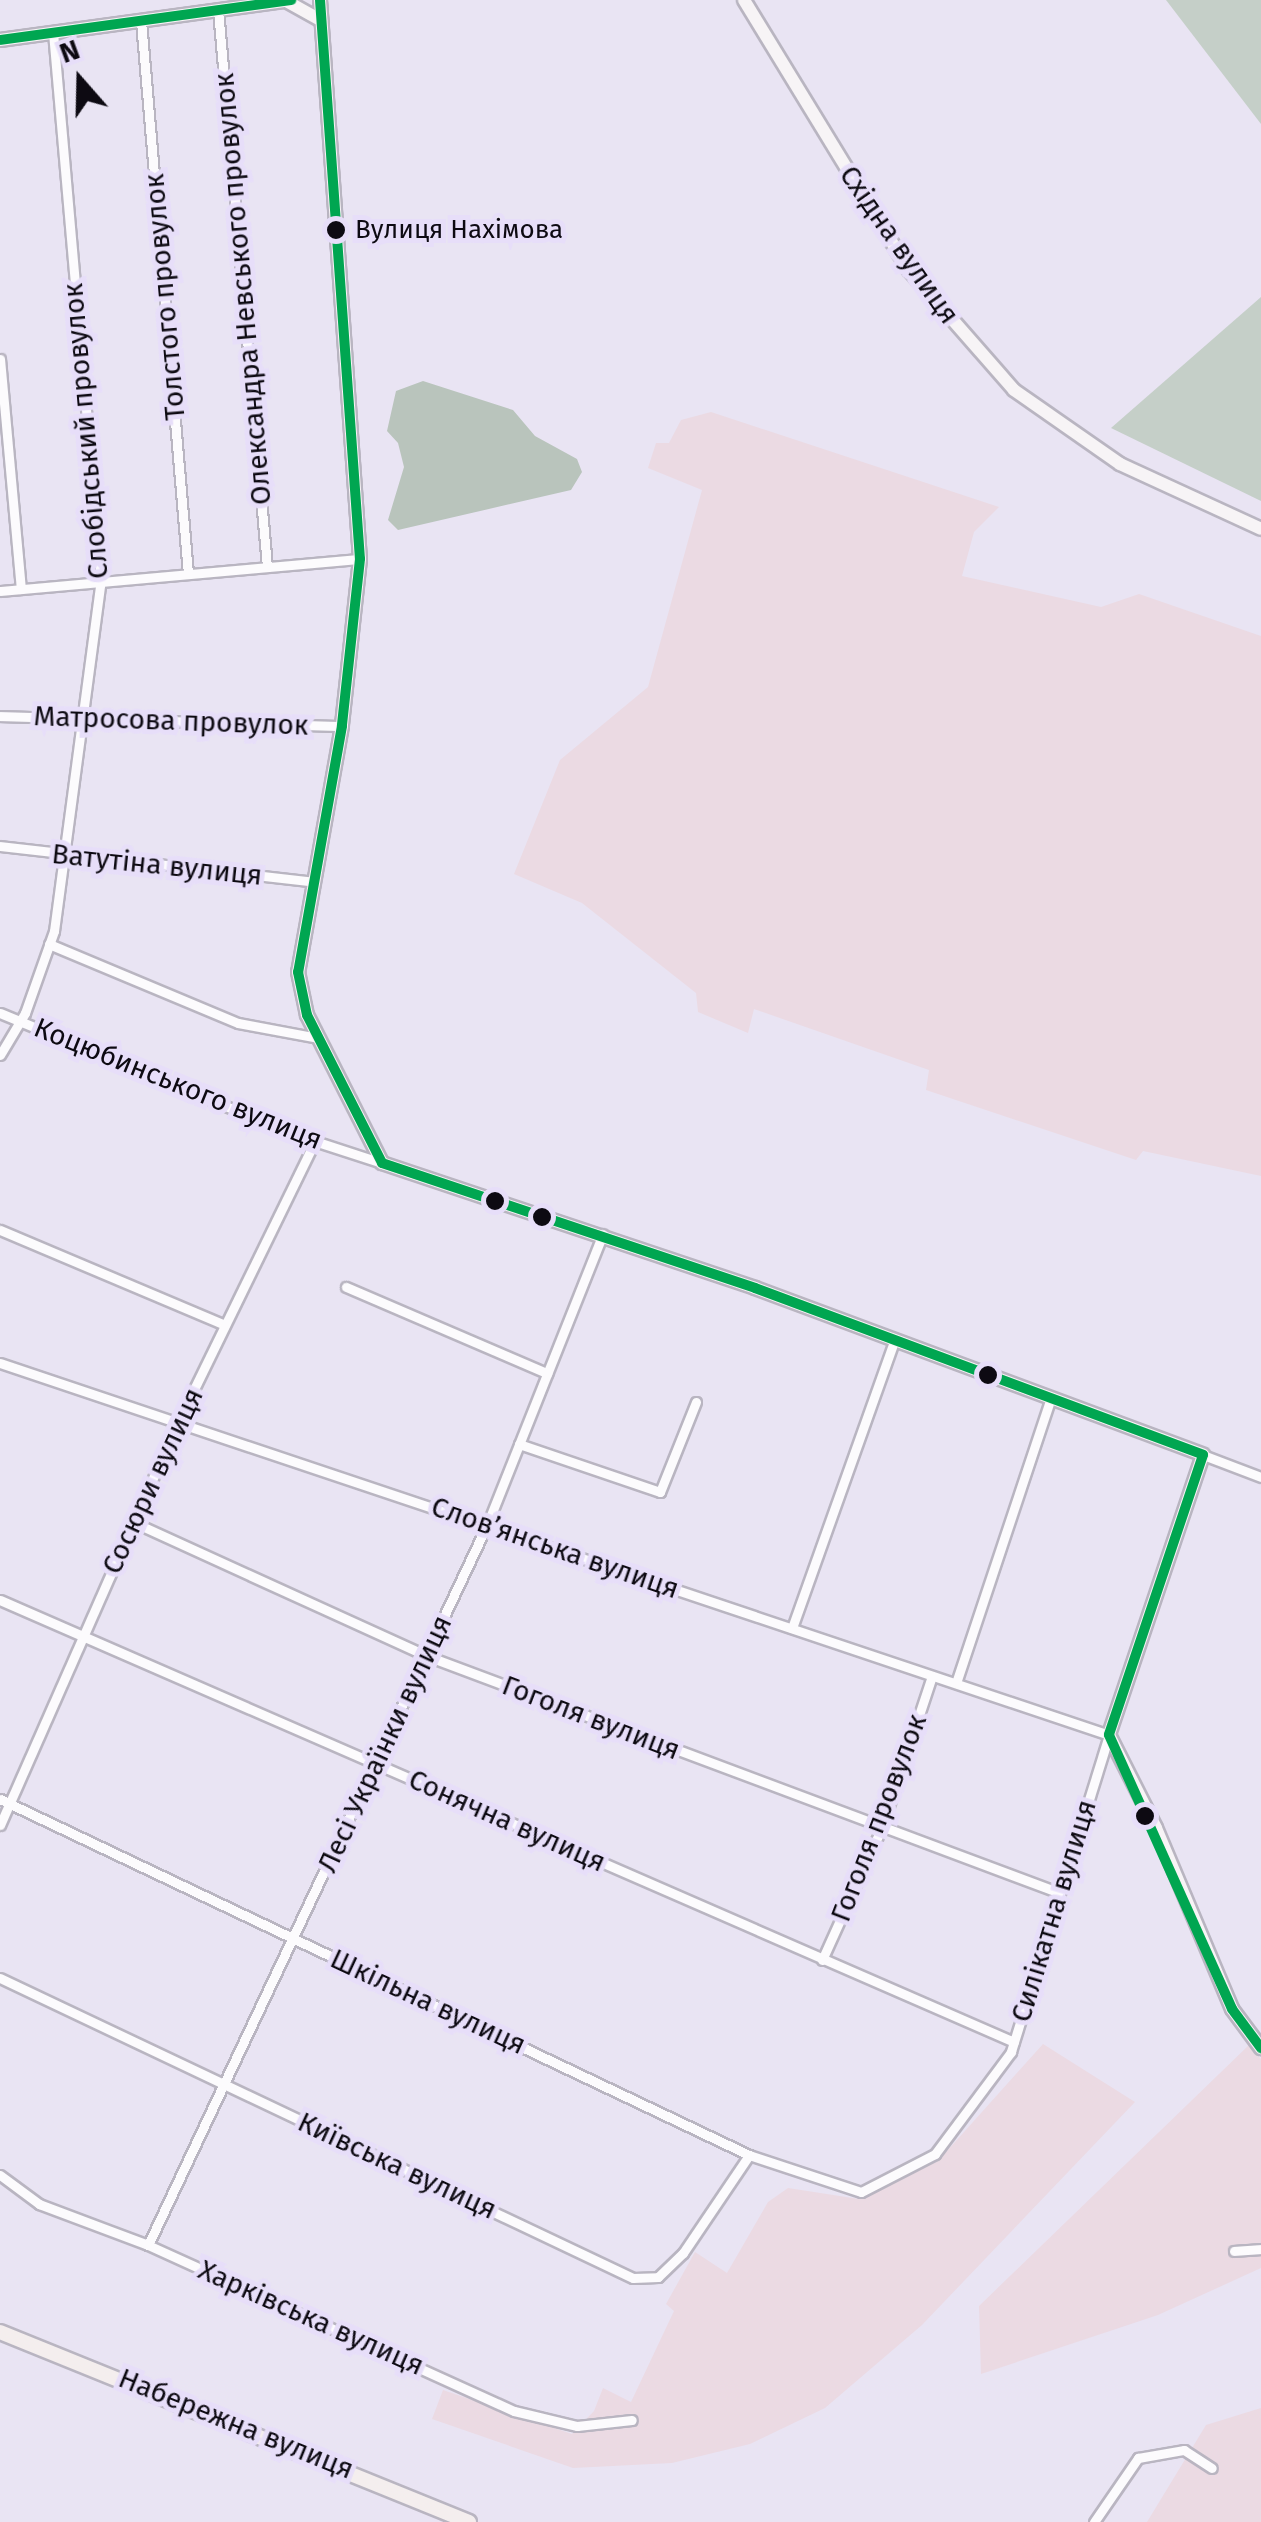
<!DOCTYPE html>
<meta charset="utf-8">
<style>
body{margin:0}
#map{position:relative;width:1261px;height:2522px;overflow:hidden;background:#e9e4f3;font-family:"Fira Sans",sans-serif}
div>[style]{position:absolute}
.industrial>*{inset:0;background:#ebdae3}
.green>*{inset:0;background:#c5cfc8}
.forest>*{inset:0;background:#b9c4bc}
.roads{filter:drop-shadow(2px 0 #b9b5c1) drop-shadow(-2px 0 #b9b5c1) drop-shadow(0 2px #b9b5c1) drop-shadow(0 -2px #b9b5c1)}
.street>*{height:9px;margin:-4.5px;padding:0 4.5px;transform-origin:4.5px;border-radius:4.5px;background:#fcfbfd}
.secondary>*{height:12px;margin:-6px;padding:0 6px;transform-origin:6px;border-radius:6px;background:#f7f4f6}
.primary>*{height:14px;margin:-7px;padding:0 7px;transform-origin:7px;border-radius:7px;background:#f4eeee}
.bus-1>*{height:10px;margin:-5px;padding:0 5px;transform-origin:5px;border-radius:5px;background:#00a651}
.dots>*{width:28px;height:28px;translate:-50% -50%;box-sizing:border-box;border:5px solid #e7def9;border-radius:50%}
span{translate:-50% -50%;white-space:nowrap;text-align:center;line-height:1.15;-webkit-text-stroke:10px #e7def9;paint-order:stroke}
.bus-label{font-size:26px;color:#0d0a12}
.left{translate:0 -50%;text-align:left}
.street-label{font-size:28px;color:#0d0a12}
.north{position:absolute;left:30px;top:30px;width:100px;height:100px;-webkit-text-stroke:8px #e7def9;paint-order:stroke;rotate:340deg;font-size:28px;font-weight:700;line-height:40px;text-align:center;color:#0d0a12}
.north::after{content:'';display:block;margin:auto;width:35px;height:45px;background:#0d0a12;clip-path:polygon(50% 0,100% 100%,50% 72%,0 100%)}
</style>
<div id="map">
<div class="industrial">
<div style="clip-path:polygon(711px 412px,999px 507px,974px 532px,962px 576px,1101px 607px,1139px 594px,1261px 636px,1261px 1176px,1143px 1151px,1136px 1160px,926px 1090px,929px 1070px,754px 1009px,748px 1033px,698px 1012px,696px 993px,582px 903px,514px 874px,560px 760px,648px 687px,702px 490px,648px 468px,656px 443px,669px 443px,681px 420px)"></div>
<div style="clip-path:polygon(1043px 2044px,1135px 2102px,922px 2325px,825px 2408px,750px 2444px,672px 2463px,573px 2468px,432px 2419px,443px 2390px,572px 2434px,594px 2411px,603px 2388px,631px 2402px,674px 2311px,666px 2304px,695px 2252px,727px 2273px,768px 2202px,788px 2188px,859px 2199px,938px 2161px)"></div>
<div style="clip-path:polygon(1249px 2045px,1261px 2059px,1261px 2268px,1158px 2315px,981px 2374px,979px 2306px)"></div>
<div style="clip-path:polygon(1261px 2408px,1261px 2522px,1147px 2522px,1206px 2425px)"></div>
</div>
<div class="green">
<div style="clip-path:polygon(1166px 0,1261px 0,1261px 124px)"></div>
<div style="clip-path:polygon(1261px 297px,1261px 501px,1111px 428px)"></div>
</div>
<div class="forest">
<div style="clip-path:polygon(423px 381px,513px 410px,535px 436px,577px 459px,582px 472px,571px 490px,398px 530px,388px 520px,404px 467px,398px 443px,387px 431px,396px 391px)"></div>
</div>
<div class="roads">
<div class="street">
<div style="left:218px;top:10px;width:559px;rotate:84.97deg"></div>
<div style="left:141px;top:21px;width:555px;rotate:85.14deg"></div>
<div style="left:0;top:359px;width:231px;rotate:84.8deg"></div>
<div style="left:0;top:591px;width:361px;rotate:-5.1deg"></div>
<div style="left:0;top:716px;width:342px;rotate:1.7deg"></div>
<div style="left:0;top:846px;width:317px;rotate:6.5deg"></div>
<div style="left:49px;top:944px;width:205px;rotate:22.7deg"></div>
<div style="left:238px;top:1023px;width:81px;rotate:10.6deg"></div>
<div style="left:0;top:1013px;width:317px;rotate:22.4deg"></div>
<div style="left:293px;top:1134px;width:94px;rotate:18deg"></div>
<div style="left:0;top:1055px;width:49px;rotate:-59.2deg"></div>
<div style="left:25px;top:1013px;width:87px;rotate:-70.5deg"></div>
<div style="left:54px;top:931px;width:353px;rotate:-82.4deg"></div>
<div style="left:101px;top:581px;width:551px;rotate:-95deg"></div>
<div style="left:0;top:1230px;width:244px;rotate:22.9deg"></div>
<div style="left:346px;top:1287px;width:219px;rotate:23.2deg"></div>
<div style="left:0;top:1363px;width:1170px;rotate:18.54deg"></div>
<div style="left:1109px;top:1735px;width:332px;rotate:107.2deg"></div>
<div style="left:1011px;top:2052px;width:127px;rotate:126.7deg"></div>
<div style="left:935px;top:2154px;width:83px;rotate:152.8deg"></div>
<div style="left:861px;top:2192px;width:118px;rotate:-161.7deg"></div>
<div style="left:749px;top:2155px;width:829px;rotate:-154.58deg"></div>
<div style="left:519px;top:1444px;width:149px;rotate:18.8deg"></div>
<div style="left:660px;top:1492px;width:97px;rotate:-68.2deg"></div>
<div style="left:1203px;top:1455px;width:62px;rotate:20.8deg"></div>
<div style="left:133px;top:1522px;width:323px;rotate:24.5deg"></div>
<div style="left:427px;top:1656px;width:676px;rotate:20.53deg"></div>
<div style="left:0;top:1600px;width:1106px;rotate:23.55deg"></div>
<div style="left:792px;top:1628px;width:307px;rotate:-70.4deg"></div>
<div style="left:956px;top:1683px;width:300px;rotate:-71.6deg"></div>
<div style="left:0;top:1825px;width:441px;rotate:-66.2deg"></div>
<div style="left:178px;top:1422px;width:313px;rotate:-64deg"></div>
<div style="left:822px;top:1960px;width:146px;rotate:-65.7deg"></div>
<div style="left:882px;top:1827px;width:159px;rotate:-71.7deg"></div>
<div style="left:0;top:1978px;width:700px;rotate:25.36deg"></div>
<div style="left:633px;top:2278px;width:25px;rotate:-2deg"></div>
<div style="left:658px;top:2277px;width:35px;rotate:-44deg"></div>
<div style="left:683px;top:2253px;width:118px;rotate:-56deg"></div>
<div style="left:0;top:2175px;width:49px;rotate:36.6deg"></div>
<div style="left:39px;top:2204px;width:116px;rotate:20.6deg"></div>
<div style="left:148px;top:2245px;width:402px;rotate:24.4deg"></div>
<div style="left:514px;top:2411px;width:65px;rotate:13.4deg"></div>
<div style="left:577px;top:2426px;width:55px;rotate:-6.2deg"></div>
<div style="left:148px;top:2245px;width:796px;rotate:-64.79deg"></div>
<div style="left:487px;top:1525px;width:313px;rotate:-68.3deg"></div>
<div style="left:1234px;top:2251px;width:27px;rotate:-4deg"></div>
<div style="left:1094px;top:2522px;width:78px;rotate:-55.5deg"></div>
<div style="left:1138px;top:2458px;width:47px;rotate:-9.9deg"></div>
<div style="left:1184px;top:2450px;width:33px;rotate:33deg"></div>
</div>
<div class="secondary">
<div style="left:320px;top:0;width:560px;rotate:85.91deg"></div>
<div style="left:360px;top:559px;width:168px;rotate:96.2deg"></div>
<div style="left:342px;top:726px;width:250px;rotate:100.1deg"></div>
<div style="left:298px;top:972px;width:44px;rotate:78.2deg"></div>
<div style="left:307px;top:1015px;width:166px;rotate:63.1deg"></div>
<div style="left:382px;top:1163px;width:393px;rotate:18.5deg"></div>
<div style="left:755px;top:1288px;width:478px;rotate:20.4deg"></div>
<div style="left:1203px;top:1455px;width:295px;rotate:108.6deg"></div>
<div style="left:1109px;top:1735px;width:104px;rotate:63.2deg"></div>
<div style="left:1156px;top:1828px;width:196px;rotate:67.2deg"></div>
<div style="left:1232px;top:2009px;width:49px;rotate:53.4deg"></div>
<div style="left:744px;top:0;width:316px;rotate:58.6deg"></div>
<div style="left:909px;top:270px;width:159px;rotate:48.8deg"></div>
<div style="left:1014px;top:390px;width:129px;rotate:34.9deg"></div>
<div style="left:1120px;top:464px;width:155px;rotate:24.7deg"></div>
<div style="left:288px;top:2px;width:38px;rotate:29deg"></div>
<div style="left:0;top:40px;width:294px;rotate:-7.8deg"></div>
</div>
<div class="primary">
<div style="left:0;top:2332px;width:506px;rotate:22.05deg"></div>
</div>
</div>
<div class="bus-1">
<div style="left:320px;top:0;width:560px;rotate:85.91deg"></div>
<div style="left:360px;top:559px;width:168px;rotate:96.2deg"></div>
<div style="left:342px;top:726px;width:250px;rotate:100.1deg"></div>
<div style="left:298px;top:972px;width:44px;rotate:78.2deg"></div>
<div style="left:307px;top:1015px;width:166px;rotate:63.1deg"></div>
<div style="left:382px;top:1163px;width:393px;rotate:18.5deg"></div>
<div style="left:755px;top:1288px;width:478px;rotate:20.4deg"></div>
<div style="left:1203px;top:1455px;width:295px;rotate:108.6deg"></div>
<div style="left:1109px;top:1735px;width:300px;rotate:65.8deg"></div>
<div style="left:1232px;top:2009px;width:49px;rotate:53.4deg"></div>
<div style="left:0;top:40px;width:294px;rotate:-7.8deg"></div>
</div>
<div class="dots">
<div style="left:336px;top:230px;background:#0d0a12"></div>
<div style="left:495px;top:1201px;background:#0d0a12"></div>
<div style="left:542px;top:1217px;background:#0d0a12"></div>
<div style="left:988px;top:1375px;background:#0d0a12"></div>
<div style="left:1145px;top:1816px;background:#0d0a12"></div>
</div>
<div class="bus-label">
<span class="left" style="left:355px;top:230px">Вулиця Нахімова</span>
</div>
<div class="street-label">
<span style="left:899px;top:245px;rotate:55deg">Східна вулиця</span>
<span style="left:243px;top:289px;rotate:-95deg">Олександра Невського провулок</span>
<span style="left:165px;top:297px;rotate:-95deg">Толстого провулок</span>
<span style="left:86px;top:431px;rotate:-95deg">Слобідський провулок</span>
<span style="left:171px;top:721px;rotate:2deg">Матросова провулок</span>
<span style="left:157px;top:865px;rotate:6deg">Ватутіна вулиця</span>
<span style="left:178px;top:1084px;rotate:22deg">Коцюбинського вулиця</span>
<span style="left:153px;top:1481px;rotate:-65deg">Сосюри вулиця</span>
<span style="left:555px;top:1548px;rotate:19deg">Слов’янська вулиця</span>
<span style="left:591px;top:1718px;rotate:21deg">Гоголя вулиця</span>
<span style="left:385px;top:1744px;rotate:-65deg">Лесі Українки вулиця</span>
<span style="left:879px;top:1818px;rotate:-69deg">Гоголя провулок</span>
<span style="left:507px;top:1821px;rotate:24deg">Сонячна вулиця</span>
<span style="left:1054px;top:1911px;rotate:-73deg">Силікатна вулиця</span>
<span style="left:428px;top:2002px;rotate:25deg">Шкільна вулиця</span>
<span style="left:397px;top:2166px;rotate:25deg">Київська вулиця</span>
<span style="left:311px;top:2318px;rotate:24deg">Харківська вулиця</span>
<span style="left:236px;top:2424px;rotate:22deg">Набережна вулиця</span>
</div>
<div class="north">N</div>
</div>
